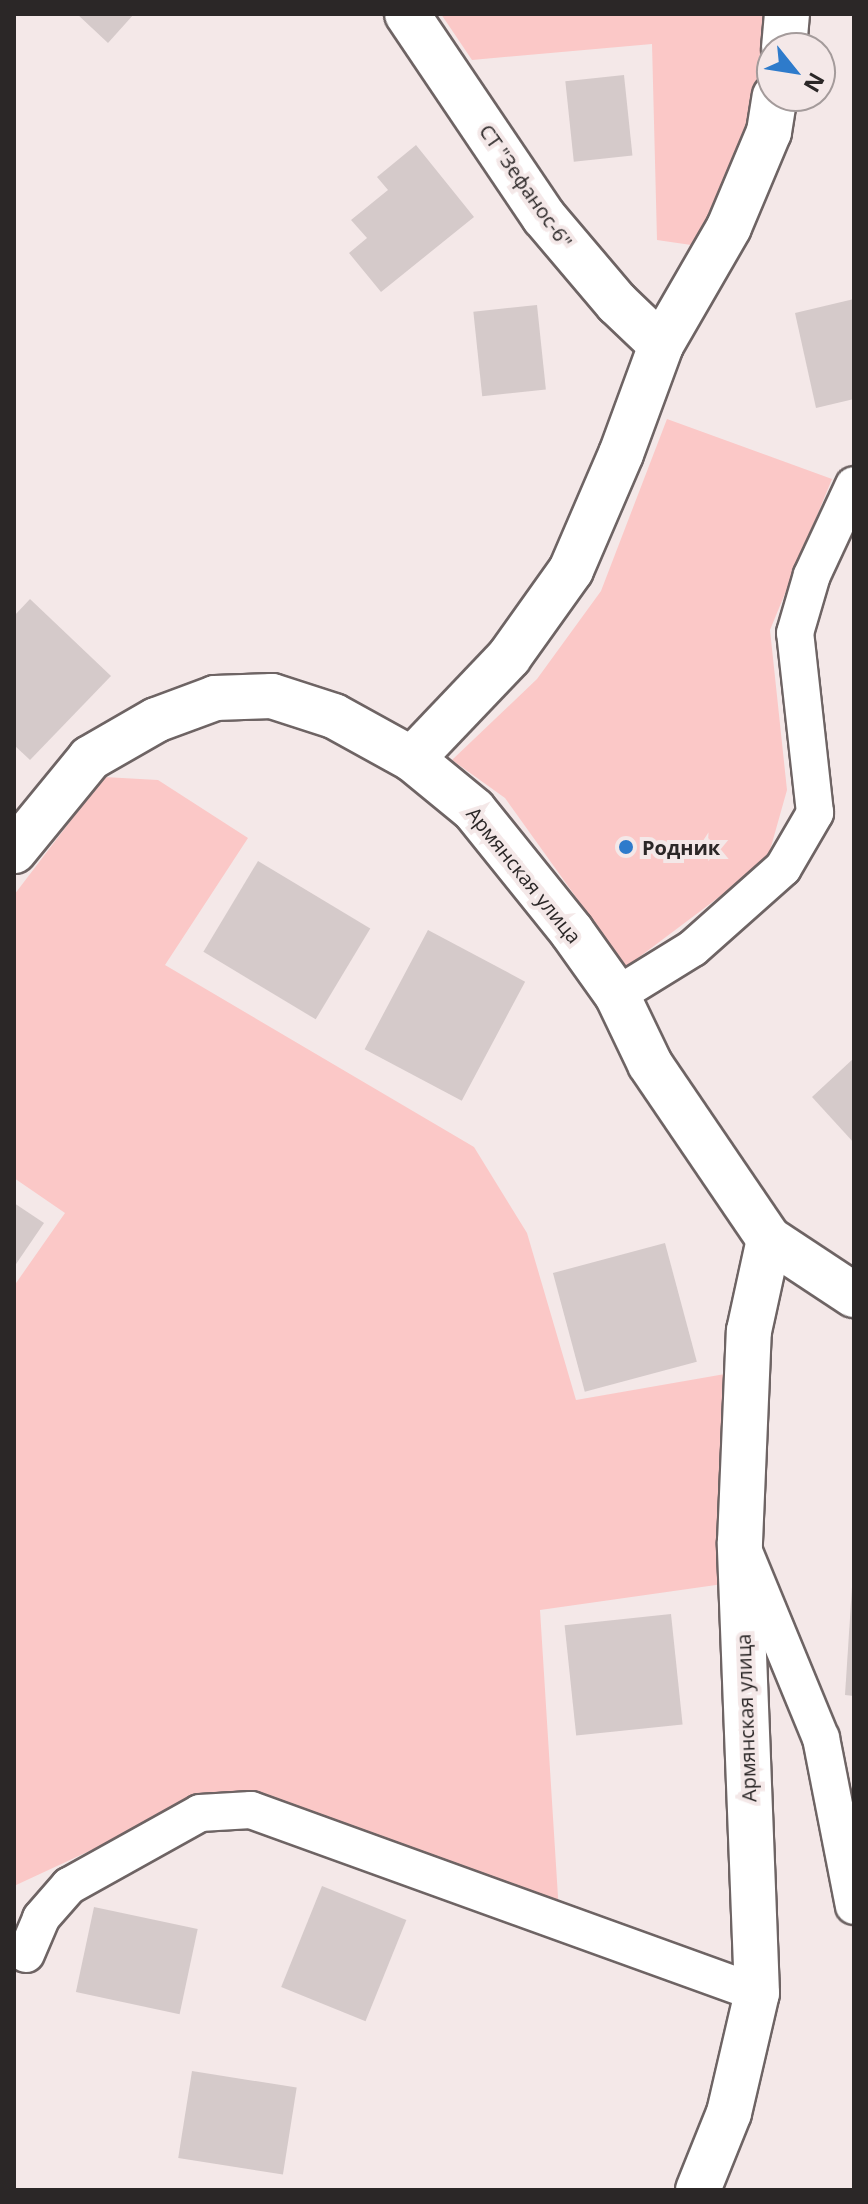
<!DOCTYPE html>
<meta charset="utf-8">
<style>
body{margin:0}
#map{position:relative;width:868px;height:2204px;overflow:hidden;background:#f4e8e8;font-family:"Open Sans",sans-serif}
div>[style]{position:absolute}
.green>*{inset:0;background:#fbc8c7}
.building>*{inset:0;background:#d5caca;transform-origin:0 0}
.roads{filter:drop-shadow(2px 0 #6e6464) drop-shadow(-2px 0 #6e6464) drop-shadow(0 2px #6e6464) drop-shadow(0 -2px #6e6464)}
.service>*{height:36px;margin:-18px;padding:0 18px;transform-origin:18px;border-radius:18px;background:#fff}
.minor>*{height:44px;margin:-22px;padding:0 22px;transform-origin:22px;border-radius:22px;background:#fff}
.tertiary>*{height:44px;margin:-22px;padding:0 22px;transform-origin:22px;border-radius:22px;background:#fff}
.dots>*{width:22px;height:22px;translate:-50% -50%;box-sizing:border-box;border:4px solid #f4e8e8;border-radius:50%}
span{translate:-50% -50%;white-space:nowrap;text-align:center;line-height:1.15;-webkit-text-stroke:8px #f4e8e8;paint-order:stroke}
.street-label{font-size:20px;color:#2b2727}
.poi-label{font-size:20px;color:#2b2727;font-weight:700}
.left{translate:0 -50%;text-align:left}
.frame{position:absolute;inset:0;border:16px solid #2b2727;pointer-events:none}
.north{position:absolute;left:756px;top:32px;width:80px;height:80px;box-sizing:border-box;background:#f4e8e8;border:2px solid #a49b9b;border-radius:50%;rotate:120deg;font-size:22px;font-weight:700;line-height:32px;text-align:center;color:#2b2727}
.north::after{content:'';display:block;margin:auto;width:28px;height:36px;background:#2e7bcb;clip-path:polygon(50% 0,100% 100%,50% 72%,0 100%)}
</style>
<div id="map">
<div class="green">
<div style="clip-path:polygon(441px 14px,766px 14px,767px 29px,747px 128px,698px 246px,657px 240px,652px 44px,472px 60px)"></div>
<div style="clip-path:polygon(667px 419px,832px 479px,770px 630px,787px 790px,767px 861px,626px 967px,505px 798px,452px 760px,537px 679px,601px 591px)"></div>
<div style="clip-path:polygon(104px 777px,158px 780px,248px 838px,165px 965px,474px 1147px,527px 1233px,576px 1400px,725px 1374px,730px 1583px,540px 1610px,559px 1913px,197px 1801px,14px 1886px,14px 1286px,65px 1213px,14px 1178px,14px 895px)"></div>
</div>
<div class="building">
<div style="clip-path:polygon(77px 14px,134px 14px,108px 43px)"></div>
<div style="left:624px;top:75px;width:81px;height:59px;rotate:84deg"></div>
<div style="clip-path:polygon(416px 145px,474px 217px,381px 292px,349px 253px,367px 238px,351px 220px,388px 190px,377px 177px)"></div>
<div style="clip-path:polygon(854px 299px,854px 399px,816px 408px,795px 313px)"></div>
<div style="left:537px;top:305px;width:85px;height:64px;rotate:84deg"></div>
<div style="clip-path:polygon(30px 599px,111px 676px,30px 760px,14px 745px,14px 616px)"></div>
<div style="left:258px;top:861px;width:131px;height:106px;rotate:31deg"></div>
<div style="left:428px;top:930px;width:110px;height:135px;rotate:28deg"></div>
<div style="clip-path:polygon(854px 1058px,854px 1143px,812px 1097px)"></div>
<div style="clip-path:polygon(14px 1203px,44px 1223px,14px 1267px)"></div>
<div style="left:665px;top:1243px;width:123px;height:116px;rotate:75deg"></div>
<div style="clip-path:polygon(852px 1587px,854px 1587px,854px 1696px,845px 1695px)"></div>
<div style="left:671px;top:1614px;width:111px;height:107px;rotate:84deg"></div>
<div style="left:322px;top:1886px;width:91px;height:109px;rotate:22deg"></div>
<div style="left:94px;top:1907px;width:106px;height:87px;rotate:12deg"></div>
<div style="left:192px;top:2071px;width:106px;height:88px;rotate:9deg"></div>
</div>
<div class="roads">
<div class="service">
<div style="left:617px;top:995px;width:89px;rotate:-31.7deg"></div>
<div style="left:693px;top:948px;width:120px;rotate:-41.6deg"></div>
<div style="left:783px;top:868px;width:64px;rotate:-59.8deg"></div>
<div style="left:815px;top:813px;width:181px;rotate:-96.3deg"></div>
<div style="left:795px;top:633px;width:60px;rotate:-73.7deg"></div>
<div style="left:812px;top:575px;width:99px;rotate:-65deg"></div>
<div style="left:745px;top:1554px;width:199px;rotate:67.6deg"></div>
<div style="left:821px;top:1738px;width:171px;rotate:78.9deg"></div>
<div style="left:26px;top:1954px;width:39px;rotate:-67deg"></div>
<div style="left:41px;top:1918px;width:43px;rotate:-48.8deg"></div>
<div style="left:69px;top:1886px;width:150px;rotate:-29.1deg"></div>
<div style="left:200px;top:1813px;width:51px;rotate:-3.4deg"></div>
<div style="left:251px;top:1810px;width:538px;rotate:19.88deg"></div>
</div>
<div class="minor">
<div style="left:407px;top:14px;width:245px;rotate:56deg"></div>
<div style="left:544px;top:217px;width:113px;rotate:49.7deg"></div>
<div style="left:617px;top:303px;width:61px;rotate:43.7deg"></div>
<div style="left:784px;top:48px;width:34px;rotate:-85deg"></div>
<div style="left:412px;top:759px;width:141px;rotate:-46.4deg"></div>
<div style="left:509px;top:657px;width:107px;rotate:-54.5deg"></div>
<div style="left:571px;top:570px;width:126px;rotate:-66.7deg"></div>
<div style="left:621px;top:454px;width:116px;rotate:-69.8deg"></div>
<div style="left:661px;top:345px;width:136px;rotate:-60deg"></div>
<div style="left:729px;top:227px;width:103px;rotate:-67.2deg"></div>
<div style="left:769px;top:132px;width:36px;rotate:-81deg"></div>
<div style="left:698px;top:2190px;width:83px;rotate:-68.1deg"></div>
<div style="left:729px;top:2113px;width:123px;rotate:-76.9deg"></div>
<div style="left:757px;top:1993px;width:451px;rotate:-92.2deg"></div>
<div style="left:740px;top:1542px;width:211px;rotate:-87.6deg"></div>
<div style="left:749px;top:1331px;width:94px;rotate:-77.7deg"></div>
</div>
<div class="tertiary">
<div style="left:14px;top:851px;width:120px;rotate:-50.7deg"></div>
<div style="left:90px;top:758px;width:76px;rotate:-29.9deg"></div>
<div style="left:156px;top:720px;width:63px;rotate:-20.4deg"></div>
<div style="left:215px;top:698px;width:57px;rotate:-2deg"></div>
<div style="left:272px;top:696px;width:65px;rotate:17.9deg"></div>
<div style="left:334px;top:716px;width:89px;rotate:28.9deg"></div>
<div style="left:412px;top:759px;width:80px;rotate:39.4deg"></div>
<div style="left:474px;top:810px;width:156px;rotate:51.2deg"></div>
<div style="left:572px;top:932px;width:77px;rotate:54.5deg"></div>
<div style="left:617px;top:995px;width:76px;rotate:64.4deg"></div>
<div style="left:650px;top:1064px;width:212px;rotate:55.8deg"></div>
<div style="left:769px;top:1239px;width:102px;rotate:33.4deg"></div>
</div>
</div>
<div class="dots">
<div style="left:626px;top:847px;background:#2e7bcb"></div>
</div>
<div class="street-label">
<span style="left:526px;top:186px;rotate:55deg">СТ "Зефанос-6"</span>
<span style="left:524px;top:875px;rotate:51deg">Армянская улица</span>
<span style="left:746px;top:1718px;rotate:-92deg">Армянская улица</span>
</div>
<div class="poi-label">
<span class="left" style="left:642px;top:847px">Родник</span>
</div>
<div class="frame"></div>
<div class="north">N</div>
</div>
